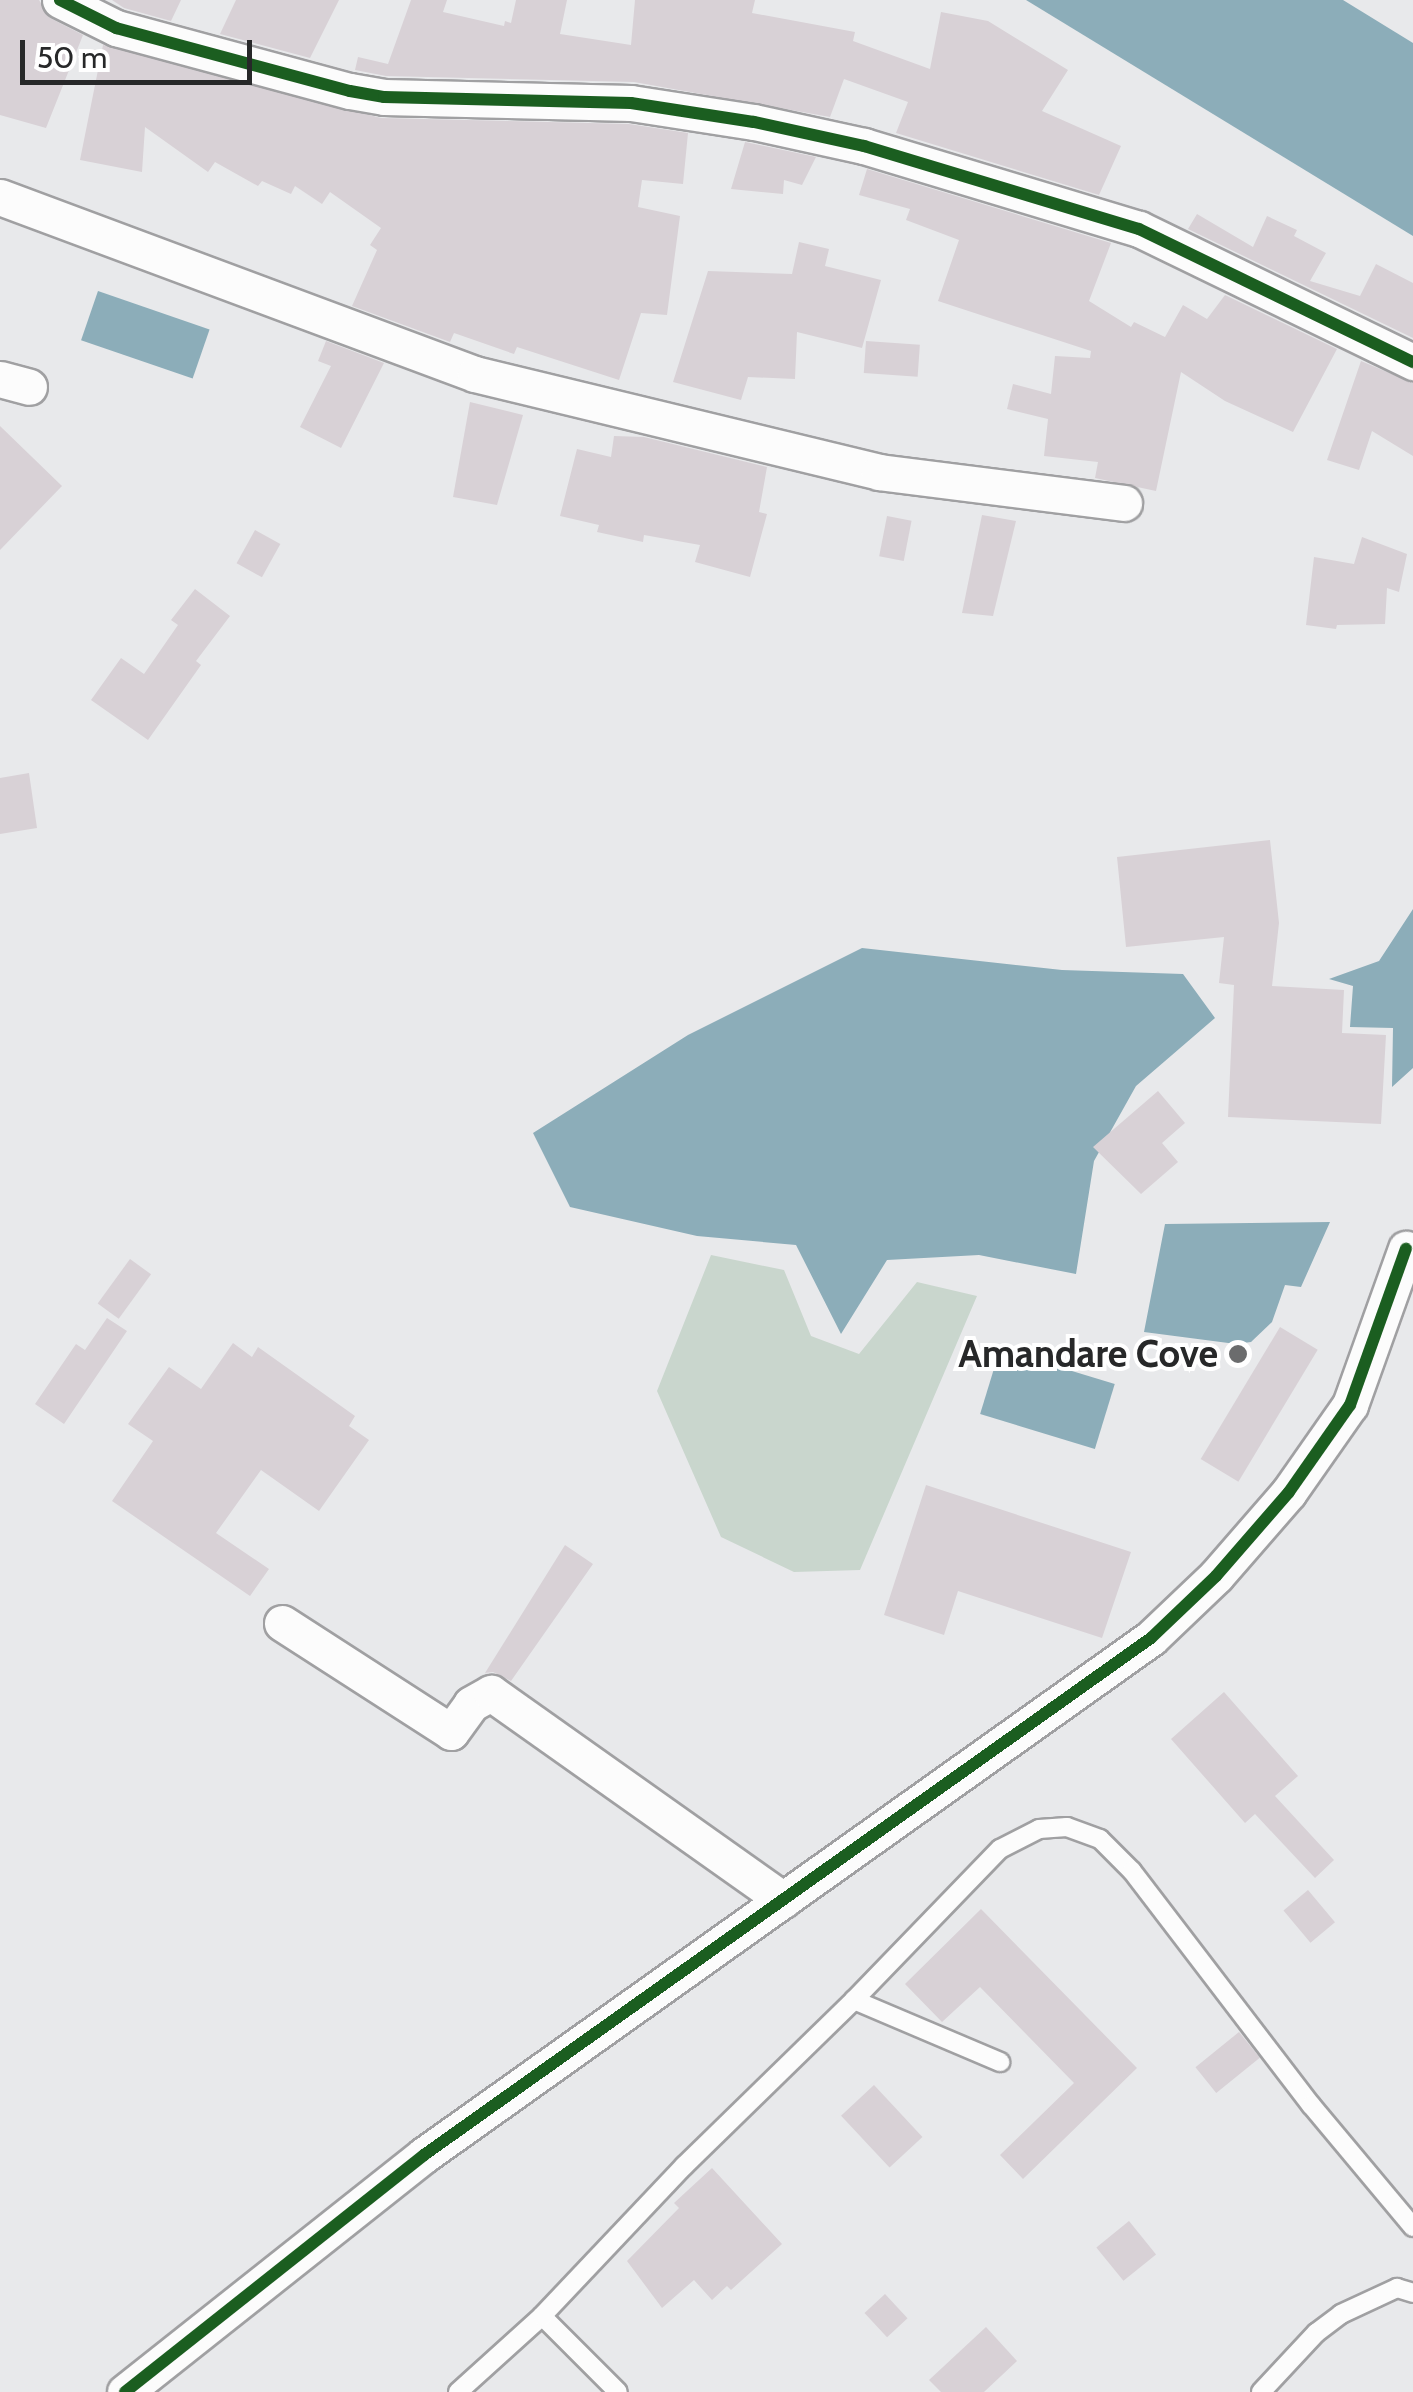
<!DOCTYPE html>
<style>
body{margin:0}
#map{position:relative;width:1413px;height:2392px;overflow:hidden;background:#e8e9eb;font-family:Cabin,sans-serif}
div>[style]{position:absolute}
.green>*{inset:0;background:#c9d6cd}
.water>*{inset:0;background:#8cadb9;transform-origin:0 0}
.building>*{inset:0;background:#d8d1d6;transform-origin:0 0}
.roads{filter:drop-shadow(2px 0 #a0a0a2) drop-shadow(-2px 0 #a0a0a2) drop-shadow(0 2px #a0a0a2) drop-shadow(0 -2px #a0a0a2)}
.lane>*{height:18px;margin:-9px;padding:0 9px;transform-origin:9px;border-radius:9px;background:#fcfcfc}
.street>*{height:35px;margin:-17.5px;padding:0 17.5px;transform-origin:17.5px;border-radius:17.5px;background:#fcfcfc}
.cycleway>*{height:12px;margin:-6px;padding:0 6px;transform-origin:6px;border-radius:6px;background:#1b5e20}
.dots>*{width:28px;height:28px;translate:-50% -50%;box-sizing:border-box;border:5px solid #fff;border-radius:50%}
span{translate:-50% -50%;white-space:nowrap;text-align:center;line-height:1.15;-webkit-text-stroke:8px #fff;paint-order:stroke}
.poi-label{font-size:38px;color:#272829;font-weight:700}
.right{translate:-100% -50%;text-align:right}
.scale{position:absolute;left:20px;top:40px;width:232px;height:45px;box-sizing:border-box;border:5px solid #272829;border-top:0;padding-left:12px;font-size:30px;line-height:35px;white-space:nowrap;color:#272829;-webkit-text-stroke:8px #fff;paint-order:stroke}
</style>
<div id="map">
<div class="green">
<div style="clip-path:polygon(711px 1255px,784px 1270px,811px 1336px,859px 1354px,917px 1282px,977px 1296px,860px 1570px,794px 1572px,721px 1537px,657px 1391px)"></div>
</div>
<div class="water">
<div style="clip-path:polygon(1026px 0,1343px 0,1413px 43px,1413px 236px)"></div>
<div style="left:98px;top:291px;width:118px;height:52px;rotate:19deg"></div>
<div style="clip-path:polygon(1413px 909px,1413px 1068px,1392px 1087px,1393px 1028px,1350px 1027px,1353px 986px,1329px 979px,1379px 961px)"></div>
<div style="clip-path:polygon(862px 948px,1062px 970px,1183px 974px,1215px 1018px,1136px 1086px,1094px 1161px,1076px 1274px,979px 1255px,887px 1260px,841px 1334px,796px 1245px,697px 1236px,570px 1207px,533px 1133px,688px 1035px)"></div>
<div style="clip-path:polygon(1330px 1222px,1301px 1287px,1285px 1285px,1272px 1322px,1251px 1342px,1236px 1344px,1144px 1332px,1165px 1224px)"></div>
<div style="left:1000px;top:1349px;width:120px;height:68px;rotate:17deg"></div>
</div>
<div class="building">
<div style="clip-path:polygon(0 0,39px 0,50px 18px,83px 35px,46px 128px,0 115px)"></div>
<div style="clip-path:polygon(112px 0,181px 0,171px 21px,124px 8px)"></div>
<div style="clip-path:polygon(236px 0,339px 0,310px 58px,220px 34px)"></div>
<div style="clip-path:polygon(411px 0,447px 0,443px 12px,504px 26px,505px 21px,511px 23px,516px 0,567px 0,560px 34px,631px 45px,635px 0,755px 0,752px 13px,855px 32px,853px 41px,930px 69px,941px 12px,988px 21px,1068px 70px,1042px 111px,1121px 146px,1099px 195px,896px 133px,908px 102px,844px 79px,830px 117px,634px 82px,386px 76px,355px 70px,358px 57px,388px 64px)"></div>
<div style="clip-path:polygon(103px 45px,381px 118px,629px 124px,688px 133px,683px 184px,642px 180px,638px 207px,680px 216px,667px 315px,641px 313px,619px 380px,517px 347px,514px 354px,454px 333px,450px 342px,352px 306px,377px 250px,370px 245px,381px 228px,330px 192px,322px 204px,295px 186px,291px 194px,262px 181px,258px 186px,215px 162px,208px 172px,145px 127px,142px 172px,80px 160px)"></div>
<div style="clip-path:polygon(745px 142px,750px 143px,816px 157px,802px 185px,784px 180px,783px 194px,731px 189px)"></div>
<div style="clip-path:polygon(867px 169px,1111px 243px,1089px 301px,1131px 327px,1134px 322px,1165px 337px,1183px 305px,1207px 319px,1225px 295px,1337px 349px,1293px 432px,1225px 401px,1181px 372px,1156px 491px,1095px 478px,1098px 462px,1044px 456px,1048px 419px,1007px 409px,1013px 384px,1051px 394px,1055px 356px,1090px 358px,1091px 351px,938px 301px,959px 240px,906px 220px,910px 209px,859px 195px)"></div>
<div style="clip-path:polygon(1197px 214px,1253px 247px,1267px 216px,1297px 230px,1294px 236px,1326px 253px,1310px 281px,1360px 296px,1376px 264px,1413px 283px,1413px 338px,1188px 229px)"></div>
<div style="clip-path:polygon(799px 242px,829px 249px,825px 266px,881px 280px,862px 348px,797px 332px,795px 379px,748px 377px,741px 400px,673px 382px,708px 271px,792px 274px)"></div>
<div style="clip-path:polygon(326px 341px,384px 363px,341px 448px,300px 427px,331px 366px,318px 361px)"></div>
<div style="left:866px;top:341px;width:54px;height:32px;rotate:4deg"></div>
<div style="clip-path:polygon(1361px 361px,1413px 383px,1413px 456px,1372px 431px,1359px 470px,1327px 460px)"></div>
<div style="clip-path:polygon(470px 402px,523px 415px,497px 505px,453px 497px)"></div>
<div style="clip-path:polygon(0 426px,62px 486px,0 550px)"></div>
<div style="clip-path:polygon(614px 436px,644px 437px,767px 467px,759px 512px,767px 514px,750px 577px,695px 562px,700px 545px,644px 535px,643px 542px,597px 532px,599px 525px,560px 516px,577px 449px,611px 457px)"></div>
<div style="clip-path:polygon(982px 515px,1016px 521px,993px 616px,962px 613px)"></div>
<div style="left:887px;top:516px;width:25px;height:41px;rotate:11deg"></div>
<div style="left:255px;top:530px;width:29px;height:38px;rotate:29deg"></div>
<div style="clip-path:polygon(1362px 537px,1407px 554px,1399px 592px,1387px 588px,1385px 624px,1337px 625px,1336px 629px,1306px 625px,1314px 557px,1354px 564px)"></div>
<div style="clip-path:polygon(195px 589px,230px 616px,196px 661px,201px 665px,148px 740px,91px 700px,121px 658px,144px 674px,178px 625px,171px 620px)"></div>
<div style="clip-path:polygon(29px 773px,37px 828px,0 834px,0 778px)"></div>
<div style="clip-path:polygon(1270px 840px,1279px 923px,1272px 986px,1344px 990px,1342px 1033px,1386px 1035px,1381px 1124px,1228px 1117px,1234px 985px,1219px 983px,1224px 937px,1126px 947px,1117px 857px)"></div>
<div style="clip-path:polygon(1158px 1091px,1185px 1123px,1162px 1143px,1178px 1162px,1141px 1194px,1093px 1147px)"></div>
<div style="left:130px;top:1259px;width:26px;height:55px;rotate:36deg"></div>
<div style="clip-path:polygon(107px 1318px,127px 1331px,64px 1424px,35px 1404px,76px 1344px,85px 1350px)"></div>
<div style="left:1280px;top:1327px;width:44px;height:154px;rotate:31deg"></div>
<div style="clip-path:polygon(233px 1343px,252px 1357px,258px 1347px,355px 1416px,349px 1426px,369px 1440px,319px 1511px,261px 1470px,216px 1533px,269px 1569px,250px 1596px,112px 1501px,153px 1441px,128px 1424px,169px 1367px,201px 1389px)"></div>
<div style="clip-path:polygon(926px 1485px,1131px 1552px,1102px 1638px,958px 1591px,944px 1635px,884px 1615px)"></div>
<div style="clip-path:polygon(565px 1545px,593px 1564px,511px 1681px,493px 1672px,485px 1673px)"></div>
<div style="clip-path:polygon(1224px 1692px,1298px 1776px,1275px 1796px,1334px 1860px,1315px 1878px,1255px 1814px,1245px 1823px,1171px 1739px)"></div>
<div style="left:1308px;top:1890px;width:42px;height:32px;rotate:50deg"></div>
<div style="clip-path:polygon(981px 1909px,1137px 2068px,1023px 2179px,1000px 2155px,1074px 2083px,980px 1987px,942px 2022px,905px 1984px)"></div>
<div style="left:1239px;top:2032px;width:33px;height:56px;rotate:51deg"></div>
<div style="left:874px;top:2085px;width:71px;height:45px;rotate:47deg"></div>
<div style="clip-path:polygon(712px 2168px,782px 2244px,731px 2290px,727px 2286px,712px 2300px,694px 2280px,662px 2308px,627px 2261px,679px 2208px,674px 2203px)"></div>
<div style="left:1129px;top:2221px;width:43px;height:42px;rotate:51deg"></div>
<div style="left:885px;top:2294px;width:33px;height:28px;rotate:47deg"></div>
<div style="clip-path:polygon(986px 2327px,1017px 2361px,984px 2392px,941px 2392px,929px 2380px)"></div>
</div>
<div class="roads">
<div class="lane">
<div style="left:854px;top:2000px;width:159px;rotate:23deg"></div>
<div style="left:542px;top:2316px;width:107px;rotate:45deg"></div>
<div style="left:458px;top:2392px;width:113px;rotate:-42.1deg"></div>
<div style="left:542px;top:2316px;width:207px;rotate:-46.6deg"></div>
<div style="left:684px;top:2166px;width:238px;rotate:-44.3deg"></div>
<div style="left:854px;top:2000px;width:210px;rotate:-46deg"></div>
<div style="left:1000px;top:1849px;width:44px;rotate:-27.1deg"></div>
<div style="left:1039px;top:1829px;width:28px;rotate:-4deg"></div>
<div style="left:1067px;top:1827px;width:35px;rotate:20deg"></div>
<div style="left:1100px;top:1839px;width:45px;rotate:45deg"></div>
<div style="left:1132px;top:1871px;width:295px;rotate:52.6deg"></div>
<div style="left:1311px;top:2105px;width:159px;rotate:50.1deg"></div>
<div style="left:1261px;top:2392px;width:81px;rotate:-47deg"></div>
<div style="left:1316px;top:2333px;width:31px;rotate:-37deg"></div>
<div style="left:1341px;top:2314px;width:62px;rotate:-24.9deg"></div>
<div style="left:1397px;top:2288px;width:17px;rotate:17deg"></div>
</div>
<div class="street">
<div style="left:60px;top:0;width:63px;rotate:26.6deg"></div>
<div style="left:116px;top:28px;width:242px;rotate:15.1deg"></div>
<div style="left:350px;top:91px;width:35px;rotate:10deg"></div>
<div style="left:384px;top:97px;width:247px;rotate:1.4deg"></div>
<div style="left:631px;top:103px;width:124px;rotate:8.8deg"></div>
<div style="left:754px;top:122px;width:113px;rotate:12.3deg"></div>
<div style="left:864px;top:146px;width:287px;rotate:16.8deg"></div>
<div style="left:1139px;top:229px;width:305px;rotate:25.9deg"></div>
<div style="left:0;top:197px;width:507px;rotate:20.44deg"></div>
<div style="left:475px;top:374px;width:416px;rotate:13.6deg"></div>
<div style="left:879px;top:472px;width:247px;rotate:7.2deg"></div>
<div style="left:0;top:379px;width:30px;rotate:15deg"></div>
<div style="left:282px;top:1623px;width:201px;rotate:32.8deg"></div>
<div style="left:451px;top:1732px;width:34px;rotate:-54deg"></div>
<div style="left:471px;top:1704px;width:23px;rotate:-29deg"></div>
<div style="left:491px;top:1693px;width:358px;rotate:35.3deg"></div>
<div style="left:125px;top:2392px;width:382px;rotate:-38.4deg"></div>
<div style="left:424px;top:2155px;width:892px;rotate:-35.42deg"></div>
<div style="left:1151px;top:1638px;width:90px;rotate:-43.6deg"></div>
<div style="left:1216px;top:1576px;width:111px;rotate:-49deg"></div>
<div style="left:1289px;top:1492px;width:106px;rotate:-55deg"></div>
<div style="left:1350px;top:1405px;width:166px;rotate:-70.3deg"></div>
</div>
</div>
<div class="cycleway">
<div style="left:60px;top:0;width:63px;rotate:26.6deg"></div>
<div style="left:116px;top:28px;width:242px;rotate:15.1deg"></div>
<div style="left:350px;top:91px;width:35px;rotate:10deg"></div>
<div style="left:384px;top:97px;width:247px;rotate:1.4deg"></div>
<div style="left:631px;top:103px;width:124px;rotate:8.8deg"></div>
<div style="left:754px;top:122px;width:113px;rotate:12.3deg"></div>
<div style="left:864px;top:146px;width:287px;rotate:16.8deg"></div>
<div style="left:1139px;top:229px;width:305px;rotate:25.9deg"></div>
<div style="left:125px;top:2392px;width:382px;rotate:-38.4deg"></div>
<div style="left:424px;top:2155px;width:892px;rotate:-35.42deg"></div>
<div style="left:1151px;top:1638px;width:90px;rotate:-43.6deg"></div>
<div style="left:1216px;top:1576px;width:111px;rotate:-49deg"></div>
<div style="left:1289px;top:1492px;width:106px;rotate:-55deg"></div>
<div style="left:1350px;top:1405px;width:166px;rotate:-70.3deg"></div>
</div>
<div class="dots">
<div style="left:1238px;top:1354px;background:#6b6c6d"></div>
</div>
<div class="poi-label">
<span class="right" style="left:1218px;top:1354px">Amandare Cove</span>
</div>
<div class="scale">50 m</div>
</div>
